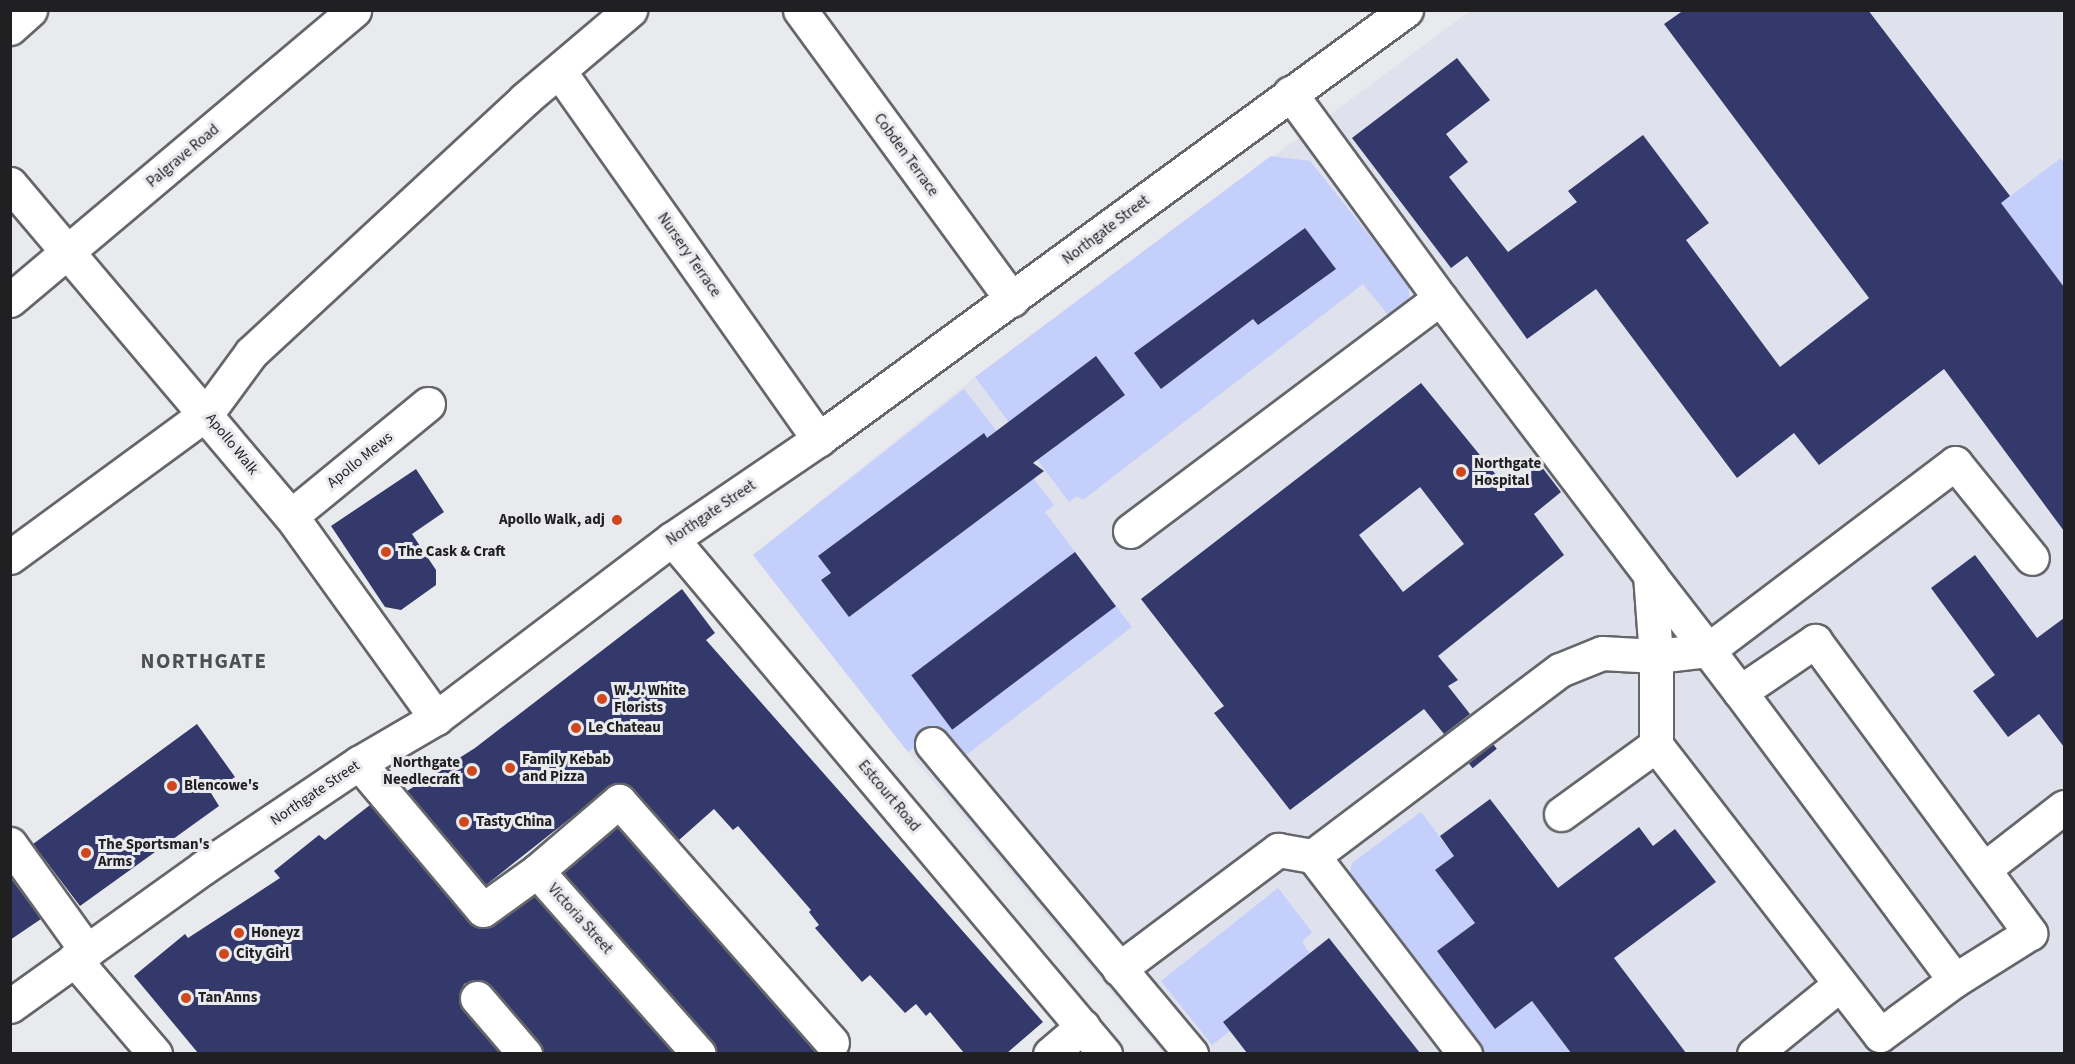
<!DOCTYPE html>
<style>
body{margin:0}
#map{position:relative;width:2075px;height:1064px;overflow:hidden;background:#e9eaee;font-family:"Source Sans 3",sans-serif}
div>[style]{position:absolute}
.built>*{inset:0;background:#dfe1ed}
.green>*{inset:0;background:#c5cffb}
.building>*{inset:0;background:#33396a;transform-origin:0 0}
.roads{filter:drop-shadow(2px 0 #65666a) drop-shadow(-2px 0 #65666a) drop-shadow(0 2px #65666a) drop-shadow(0 -2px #65666a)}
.minor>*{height:33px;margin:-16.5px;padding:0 16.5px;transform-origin:16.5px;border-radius:16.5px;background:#fff}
.dots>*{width:16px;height:16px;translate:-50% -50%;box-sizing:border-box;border:3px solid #e9eaee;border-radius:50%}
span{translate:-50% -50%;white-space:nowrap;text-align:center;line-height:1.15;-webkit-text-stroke:6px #e9eaee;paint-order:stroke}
.street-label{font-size:15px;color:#202022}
.poi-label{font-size:15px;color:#202022;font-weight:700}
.left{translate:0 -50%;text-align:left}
.right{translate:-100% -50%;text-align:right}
.district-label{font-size:21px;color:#4e4f53;font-weight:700;letter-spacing:1.5px}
.frame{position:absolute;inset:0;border:12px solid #202022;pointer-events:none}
</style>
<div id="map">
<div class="built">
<div style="clip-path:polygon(2062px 10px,2064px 1053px,1163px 1053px,908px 752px,753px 555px,975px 377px,1470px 11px)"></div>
</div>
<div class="green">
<div style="clip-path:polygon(1271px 156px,1310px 161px,1409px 285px,1409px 298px,1393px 321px,1363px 284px,1083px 500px,1077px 496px,1069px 502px,975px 377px)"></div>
<div style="clip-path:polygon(2061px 158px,2064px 163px,2064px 287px,2001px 203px)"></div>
<div style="clip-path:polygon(964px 389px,1054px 505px,1045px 512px,1132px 627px,961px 759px,938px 729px,908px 752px,753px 555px)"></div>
<div style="clip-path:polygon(1421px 812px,1454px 856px,1435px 870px,1475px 923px,1437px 951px,1495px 1028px,1532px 1001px,1571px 1053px,1480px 1053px,1360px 894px,1350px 874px,1352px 863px)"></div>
<div style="clip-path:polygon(1278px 888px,1312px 932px,1302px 942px,1310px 953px,1223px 1022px,1230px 1031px,1212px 1045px,1161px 981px)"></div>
</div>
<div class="building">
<div style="clip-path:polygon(1684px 10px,1868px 10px,2010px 196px,2001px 203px,2064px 287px,2064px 531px,1944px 369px,1819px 465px,1794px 433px,1737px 478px,1596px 289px,1527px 339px,1467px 256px,1451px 268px,1352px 138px,1457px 58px,1490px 100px,1446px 134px,1468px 162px,1449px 177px,1508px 252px,1577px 202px,1568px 191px,1643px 135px,1709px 223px,1686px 240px,1780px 367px,1869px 298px,1664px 24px)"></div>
<div style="clip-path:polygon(1305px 228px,1336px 269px,1258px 325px,1253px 319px,1161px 389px,1134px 353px)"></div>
<div style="clip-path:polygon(1096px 356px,1125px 395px,1033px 463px,1044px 471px,849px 617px,821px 580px,831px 573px,818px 556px,984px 433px,987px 438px)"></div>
<div style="clip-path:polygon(evenodd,1421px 383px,1506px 487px,1538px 462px,1561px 492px,1534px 514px,1564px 555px,1438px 656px,1458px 680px,1448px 686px,1470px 714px,1444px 734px,1424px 709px,1290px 810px,1214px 713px,1224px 706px,1141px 599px,1421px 383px,1420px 487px,1464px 544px,1403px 592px,1359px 535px,1420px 487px)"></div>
<div style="clip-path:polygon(416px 469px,444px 512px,412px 534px,436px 570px,436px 585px,401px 610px,385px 607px,331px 526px)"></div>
<div style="left:1075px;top:552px;width:68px;height:205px;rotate:53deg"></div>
<div style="clip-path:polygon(1975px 555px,2037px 638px,2064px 618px,2064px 747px,2039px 714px,2008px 737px,1973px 691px,1995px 675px,1931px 588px)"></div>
<div style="clip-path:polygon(682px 589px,715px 633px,706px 640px,1043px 1022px,1007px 1053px,964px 1053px,930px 1012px,926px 1016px,916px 1004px,905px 1013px,870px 975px,862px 982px,815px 928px,819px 925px,809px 912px,811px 910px,738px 826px,733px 830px,714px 809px,679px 840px,633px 789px,615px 783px,486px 885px,407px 791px,475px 748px)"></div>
<div style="clip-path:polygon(197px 724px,235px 777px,211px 793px,219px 806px,80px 906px,33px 844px)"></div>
<div style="left:1493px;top:744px;width:6px;height:31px;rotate:51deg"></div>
<div style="clip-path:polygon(1490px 799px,1558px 888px,1639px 827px,1653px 846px,1675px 829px,1716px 882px,1614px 958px,1686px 1053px,1571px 1053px,1532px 1001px,1495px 1029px,1437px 951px,1475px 923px,1435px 870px,1454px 856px,1440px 836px)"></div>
<div style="clip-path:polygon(370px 805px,476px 927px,493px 925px,534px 896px,674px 1053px,543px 1053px,539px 1042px,491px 986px,474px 980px,464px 984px,459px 1002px,500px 1053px,198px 1053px,134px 976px,185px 934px,188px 938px,280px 878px,274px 871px,319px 835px,325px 840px)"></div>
<div style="clip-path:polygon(617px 827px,816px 1053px,717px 1053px,713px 1042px,564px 873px)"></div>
<div style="clip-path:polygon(10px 877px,41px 919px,10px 940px)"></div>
<div style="clip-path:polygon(1329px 938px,1420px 1053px,1247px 1053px,1223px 1022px)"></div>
</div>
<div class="roads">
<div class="minor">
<div style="left:800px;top:10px;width:359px;rotate:53.8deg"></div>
<div style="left:10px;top:28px;width:27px;rotate:-42deg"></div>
<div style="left:559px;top:71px;width:451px;rotate:54.8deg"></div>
<div style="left:1290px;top:93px;width:254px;rotate:53.8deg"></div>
<div style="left:1440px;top:298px;width:348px;rotate:52.8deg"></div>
<div style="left:1650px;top:575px;width:95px;rotate:52.3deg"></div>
<div style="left:1708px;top:650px;width:53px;rotate:52.7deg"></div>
<div style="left:1740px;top:692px;width:91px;rotate:-34.2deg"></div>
<div style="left:1815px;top:641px;width:363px;rotate:53.6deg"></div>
<div style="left:2030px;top:933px;width:89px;rotate:147.9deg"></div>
<div style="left:1955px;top:980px;width:93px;rotate:143.7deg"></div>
<div style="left:1880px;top:1035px;width:366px;rotate:-127.7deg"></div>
<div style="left:1656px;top:745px;width:89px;rotate:-90deg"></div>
<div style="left:1656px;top:656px;width:52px;rotate:-6.6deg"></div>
<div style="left:1708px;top:650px;width:310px;rotate:-37.1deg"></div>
<div style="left:1955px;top:463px;width:122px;rotate:51deg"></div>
<div style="left:10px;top:184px;width:435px;rotate:49.8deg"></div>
<div style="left:291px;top:516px;width:249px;rotate:54.3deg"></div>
<div style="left:10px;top:300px;width:450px;rotate:-40.1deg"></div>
<div style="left:291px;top:516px;width:177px;rotate:-39.3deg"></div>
<div style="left:1130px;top:531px;width:388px;rotate:-36.9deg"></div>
<div style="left:672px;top:539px;width:673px;rotate:49.94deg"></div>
<div style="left:10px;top:557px;width:244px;rotate:-36.2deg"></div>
<div style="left:207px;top:413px;width:74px;rotate:-53.7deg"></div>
<div style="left:251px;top:353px;width:374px;rotate:-42.8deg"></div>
<div style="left:525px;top:99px;width:138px;rotate:-40.3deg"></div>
<div style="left:1740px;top:692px;width:359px;rotate:53.3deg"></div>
<div style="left:932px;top:744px;width:404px;rotate:50.1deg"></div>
<div style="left:359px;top:763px;width:192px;rotate:49.9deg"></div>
<div style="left:483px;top:910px;width:67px;rotate:-35.8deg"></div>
<div style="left:537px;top:871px;width:244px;rotate:48.5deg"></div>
<div style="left:1561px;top:814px;width:117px;rotate:-36deg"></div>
<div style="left:10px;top:844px;width:132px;rotate:54.3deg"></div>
<div style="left:1313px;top:856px;width:250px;rotate:52.5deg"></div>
<div style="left:1984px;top:869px;width:101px;rotate:-37.8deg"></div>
<div style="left:537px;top:871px;width:108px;rotate:-40.5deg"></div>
<div style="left:619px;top:801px;width:322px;rotate:48.6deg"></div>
<div style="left:74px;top:959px;width:125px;rotate:49.5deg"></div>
<div style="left:1119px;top:969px;width:199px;rotate:-36.8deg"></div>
<div style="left:1278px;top:850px;width:36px;rotate:10deg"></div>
<div style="left:1313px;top:856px;width:309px;rotate:-37deg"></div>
<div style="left:1560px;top:670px;width:45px;rotate:-22deg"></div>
<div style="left:1602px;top:653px;width:54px;rotate:3.2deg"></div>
<div style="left:1656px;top:656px;width:81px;rotate:-94.2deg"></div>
<div style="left:477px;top:998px;width:74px;rotate:49.4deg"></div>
<div style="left:10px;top:1006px;width:239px;rotate:-35.6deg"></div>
<div style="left:204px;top:867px;width:187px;rotate:-33.9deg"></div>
<div style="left:359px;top:763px;width:89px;rotate:-30.3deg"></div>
<div style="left:436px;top:718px;width:296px;rotate:-37.2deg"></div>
<div style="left:672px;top:539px;width:178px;rotate:-34.2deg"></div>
<div style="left:819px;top:439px;width:727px;rotate:-36.16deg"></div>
<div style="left:1050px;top:1054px;width:43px;rotate:-40.3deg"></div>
<div style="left:1754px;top:1054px;width:111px;rotate:-39.1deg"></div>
</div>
</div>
<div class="dots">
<div style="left:1461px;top:472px;background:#cf471c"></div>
<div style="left:617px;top:520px;background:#cf471c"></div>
<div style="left:386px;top:552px;background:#cf471c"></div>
<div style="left:602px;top:699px;background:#cf471c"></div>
<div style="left:576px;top:728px;background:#cf471c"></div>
<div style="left:510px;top:768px;background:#cf471c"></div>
<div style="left:472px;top:771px;background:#cf471c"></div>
<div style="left:172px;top:786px;background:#cf471c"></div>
<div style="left:464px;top:822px;background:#cf471c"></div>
<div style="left:86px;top:853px;background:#cf471c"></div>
<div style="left:239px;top:933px;background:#cf471c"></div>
<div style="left:224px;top:954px;background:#cf471c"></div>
<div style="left:186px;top:998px;background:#cf471c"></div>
</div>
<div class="street-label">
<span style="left:906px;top:155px;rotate:54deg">Cobden Terrace</span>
<span style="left:183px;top:156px;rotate:-40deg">Palgrave Road</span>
<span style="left:1106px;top:230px;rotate:-37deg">Northgate Street</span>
<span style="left:689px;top:255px;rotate:55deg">Nursery Terrace</span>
<span style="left:232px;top:444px;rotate:51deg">Apollo Walk</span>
<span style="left:360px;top:460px;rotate:-39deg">Apollo Mews</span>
<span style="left:711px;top:513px;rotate:-34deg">Northgate Street</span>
<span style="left:315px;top:793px;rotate:-34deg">Northgate Street</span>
<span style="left:889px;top:796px;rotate:50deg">Estcourt Road</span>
<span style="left:580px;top:919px;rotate:48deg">Victoria Street</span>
</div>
<div class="poi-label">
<span class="left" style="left:1474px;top:472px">Northgate<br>Hospital</span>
<span class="right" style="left:605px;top:520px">Apollo Walk, adj</span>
<span class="left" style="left:398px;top:552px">The Cask &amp; Craft</span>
<span class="left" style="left:614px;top:699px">W. J. White<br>Florists</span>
<span class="left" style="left:588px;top:728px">Le Chateau</span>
<span class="left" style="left:522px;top:768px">Family Kebab<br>and Pizza</span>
<span class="right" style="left:460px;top:771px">Northgate<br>Needlecraft</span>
<span class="left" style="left:184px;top:786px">Blencowe's</span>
<span class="left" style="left:476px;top:822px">Tasty China</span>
<span class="left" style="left:98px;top:853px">The Sportsman's<br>Arms</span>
<span class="left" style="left:251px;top:933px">Honeyz</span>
<span class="left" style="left:236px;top:954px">City Girl</span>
<span class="left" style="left:198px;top:998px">Tan Anns</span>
</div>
<div class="district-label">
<span style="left:204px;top:661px">NORTHGATE</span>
</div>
<div class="frame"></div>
</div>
